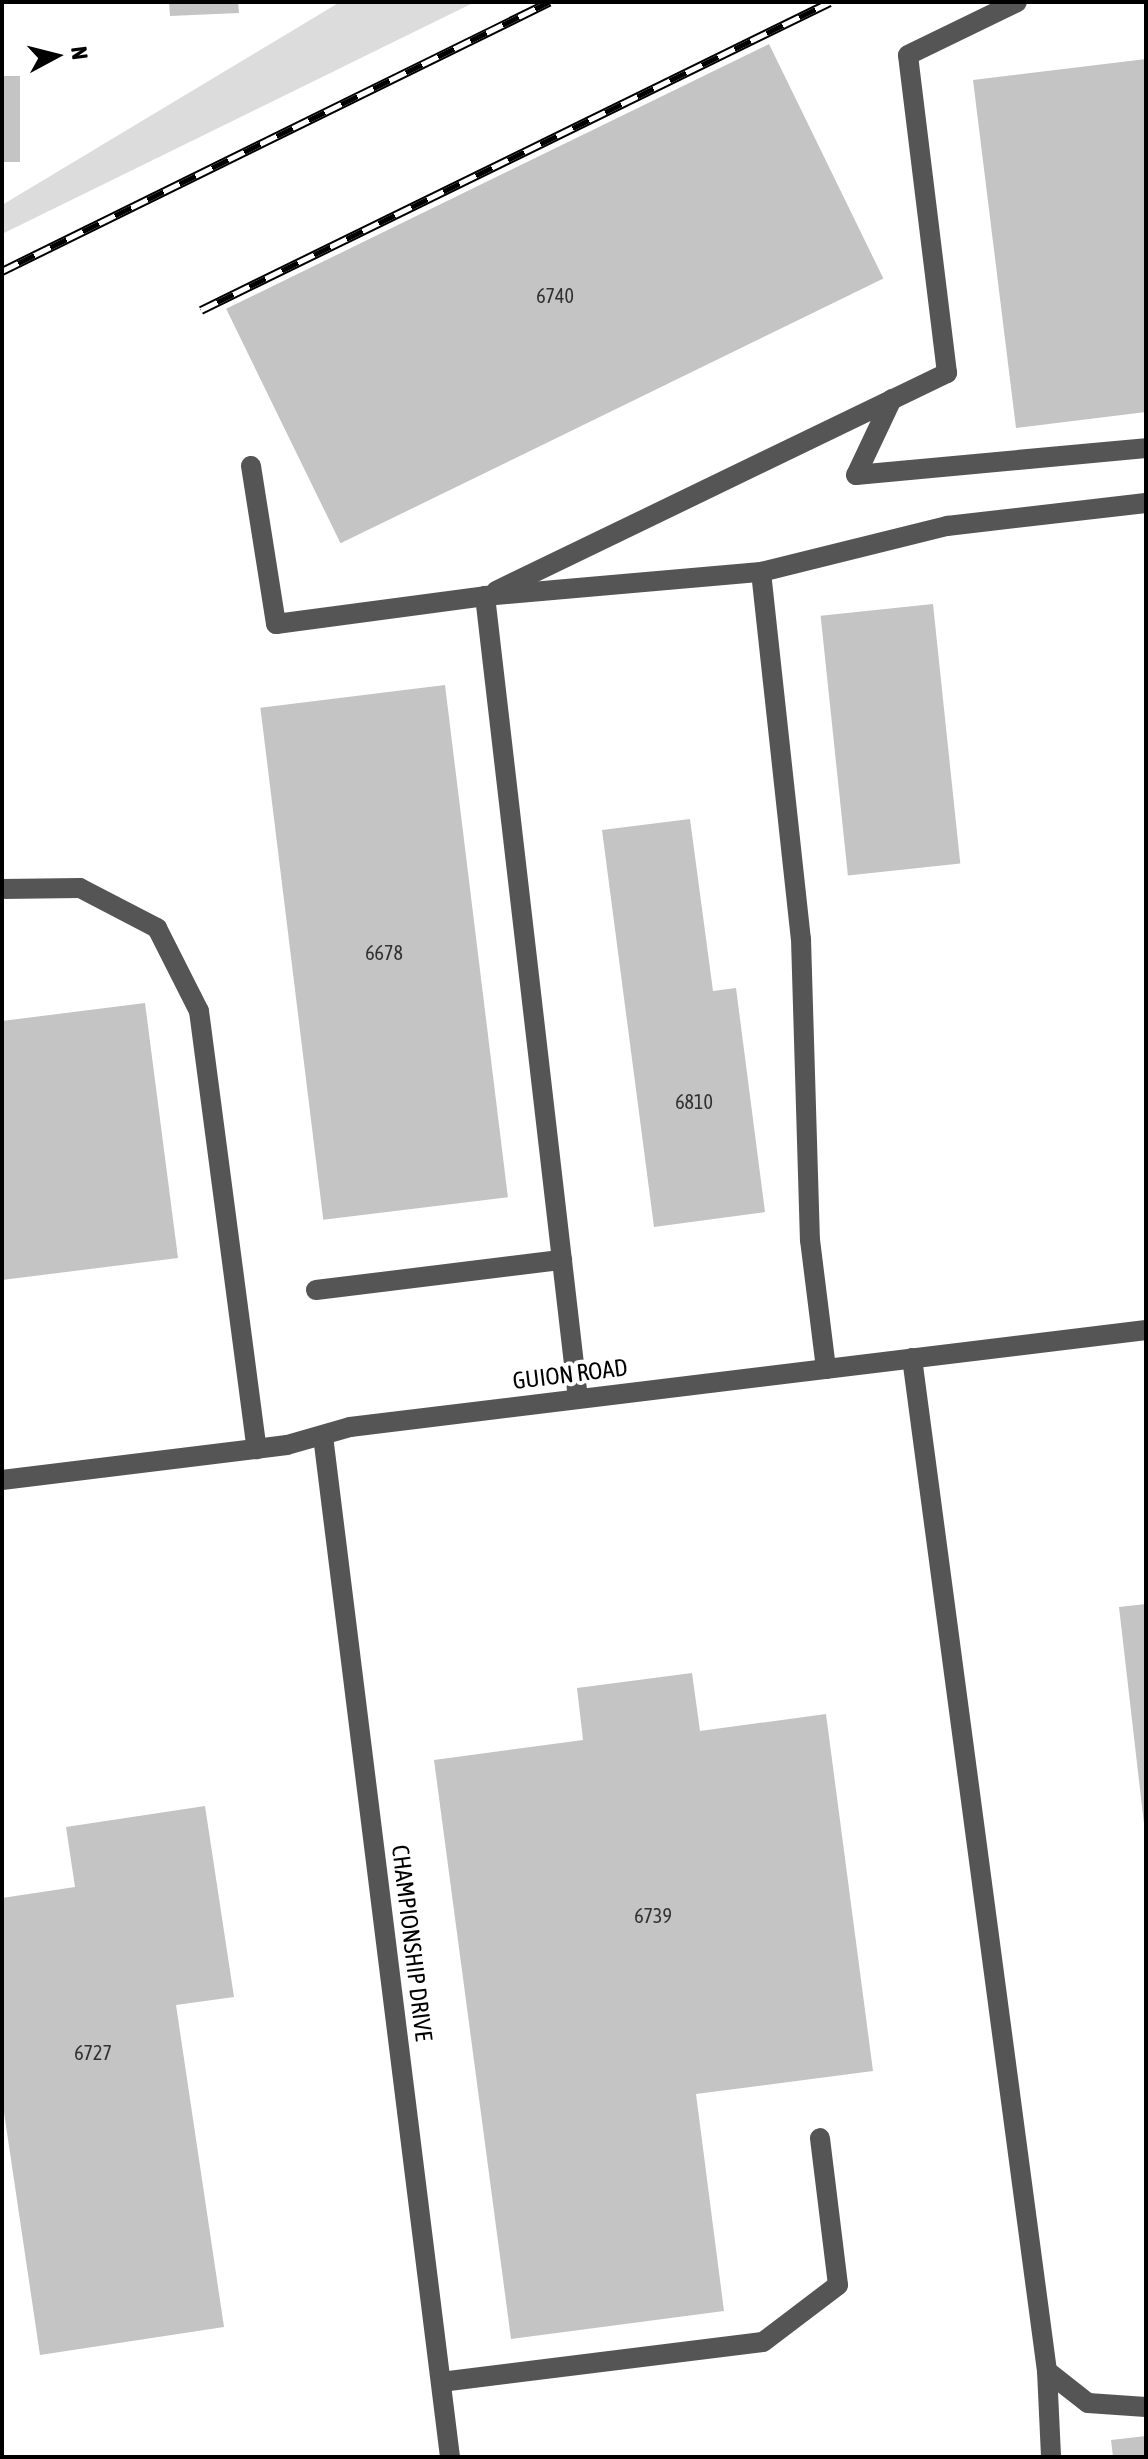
<!DOCTYPE html>
<style>
body{margin:0}
#map{position:relative;width:1148px;height:2459px;overflow:hidden;background:#fff;font-family:"Asap Condensed",sans-serif}
div>[style]{position:absolute}
.green>*{inset:0;background:#dcdcdc}
.building>*{inset:0;background:#c4c4c4;transform-origin:0 0}
.minor>*{height:20px;margin:-10px;padding:0 10px;transform-origin:10px;border-radius:10px;background:#555}
.rail>*{height:9px;margin-top:-4.5px;transform-origin:0;background:repeating-linear-gradient(90deg,#fff 0 18px,#000 0 36px);box-sizing:border-box;border-block:2px solid #000}
span{translate:-50% -50%;white-space:nowrap;text-align:center;line-height:1.15;-webkit-text-stroke:8px #fff;paint-order:stroke}
.number-label{font-size:20px;color:#313131}
.number-label span{-webkit-text-stroke-width:0}
.street-label{font-size:24px;color:#000}
.frame{position:absolute;inset:0;border:4px solid #000;pointer-events:none}
.north{position:absolute;left:16px;top:16px;width:80px;height:80px;-webkit-text-stroke:6px #fff;paint-order:stroke;rotate:83deg;font-size:22px;font-weight:700;line-height:32px;text-align:center;color:#000}
.north::after{content:'';display:block;margin:auto;width:28px;height:36px;background:#000;clip-path:polygon(50% 0,100% 100%,50% 72%,0 100%)}
</style>
<div id="map">
<div class="green">
<div style="clip-path:polygon(340px 2px,475px 2px,2px 234px,2px 205px)"></div>
</div>
<div class="building">
<div style="clip-path:polygon(169px 2px,238px 2px,239px 13px,170px 16px)"></div>
<div style="left:769px;top:44px;width:261px;height:604px;rotate:64deg"></div>
<div style="clip-path:polygon(1146px 59px,1146px 412px,1016px 428px,973px 80px)"></div>
<div style="left:2px;top:76px;width:18px;height:86px"></div>
<div style="left:933px;top:604px;width:261px;height:113px;rotate:84deg"></div>
<div style="left:445px;top:685px;width:516px;height:186px;rotate:83deg"></div>
<div style="clip-path:polygon(690px 819px,713px 991px,736px 988px,765px 1212px,654px 1227px,602px 830px)"></div>
<div style="clip-path:polygon(145px 1003px,178px 1258px,2px 1280px,2px 1021px)"></div>
<div style="clip-path:polygon(1146px 1604px,1146px 1824px,1144px 1824px,1119px 1607px)"></div>
<div style="clip-path:polygon(692px 1673px,700px 1731px,826px 1714px,873px 2071px,696px 2094px,724px 2311px,511px 2339px,434px 1760px,583px 1740px,577px 1688px)"></div>
<div style="clip-path:polygon(205px 1806px,234px 1997px,176px 2005px,224px 2327px,40px 2355px,2px 2099px,2px 1898px,75px 1887px,66px 1827px)"></div>
<div style="clip-path:polygon(1146px 2436px,1146px 2457px,1113px 2457px,1111px 2440px)"></div>
</div>
<div class="minor">
<div style="left:892px;top:399px;width:84px;rotate:115.3deg"></div>
<div style="left:856px;top:475px;width:291px;rotate:-5.3deg"></div>
<div style="left:251px;top:466px;width:160px;rotate:81deg"></div>
<div style="left:276px;top:624px;width:211px;rotate:-7.6deg"></div>
<div style="left:485px;top:596px;width:808px;rotate:83.39deg"></div>
<div style="left:761px;top:572px;width:192px;rotate:-13.9deg"></div>
<div style="left:947px;top:526px;width:200px;rotate:-6.6deg"></div>
<div style="left:496px;top:591px;width:501px;rotate:-25.8deg"></div>
<div style="left:947px;top:373px;width:320px;rotate:-97deg"></div>
<div style="left:908px;top:55px;width:121px;rotate:-25.9deg"></div>
<div style="left:485px;top:596px;width:277px;rotate:-5deg"></div>
<div style="left:761px;top:572px;width:369px;rotate:83.8deg"></div>
<div style="left:801px;top:939px;width:301px;rotate:88.3deg"></div>
<div style="left:810px;top:1240px;width:130px;rotate:82.9deg"></div>
<div style="left:2px;top:889px;width:78px;rotate:-0.7deg"></div>
<div style="left:80px;top:888px;width:87px;rotate:27.5deg"></div>
<div style="left:157px;top:928px;width:93px;rotate:63.2deg"></div>
<div style="left:199px;top:1011px;width:442px;rotate:82.5deg"></div>
<div style="left:316px;top:1290px;width:248px;rotate:-7deg"></div>
<div style="left:912px;top:1358px;width:1022px;rotate:82.41deg"></div>
<div style="left:1047px;top:2371px;width:52px;rotate:38deg"></div>
<div style="left:1088px;top:2403px;width:58px;rotate:3.9deg"></div>
<div style="left:323px;top:1436px;width:1029px;rotate:82.91deg"></div>
<div style="left:2px;top:1480px;width:287px;rotate:-7deg"></div>
<div style="left:287px;top:1445px;width:66px;rotate:-15.9deg"></div>
<div style="left:350px;top:1427px;width:802px;rotate:-6.95deg"></div>
<div style="left:1047px;top:2371px;width:86px;rotate:87.3deg"></div>
<div style="left:441px;top:2382px;width:324px;rotate:-7.1deg"></div>
<div style="left:763px;top:2342px;width:94px;rotate:-37.2deg"></div>
<div style="left:838px;top:2285px;width:148px;rotate:-97deg"></div>
</div>
<div class="rail">
<div style="left:2px;top:271px;width:610px;rotate:-26.19deg"></div>
<div style="left:201px;top:310px;width:700px;rotate:-26.09deg"></div>
</div>
<div class="number-label">
<span style="left:555px;top:295px">6740</span>
<span style="left:384px;top:952px">6678</span>
<span style="left:694px;top:1101px">6810</span>
<span style="left:653px;top:1915px">6739</span>
<span style="left:93px;top:2052px">6727</span>
</div>
<div class="street-label">
<span style="left:570px;top:1374px;rotate:-7deg">GUION ROAD</span>
<span style="left:412px;top:1943px;rotate:83deg">CHAMPIONSHIP DRIVE</span>
</div>
<div class="frame"></div>
<div class="north">N</div>
</div>
